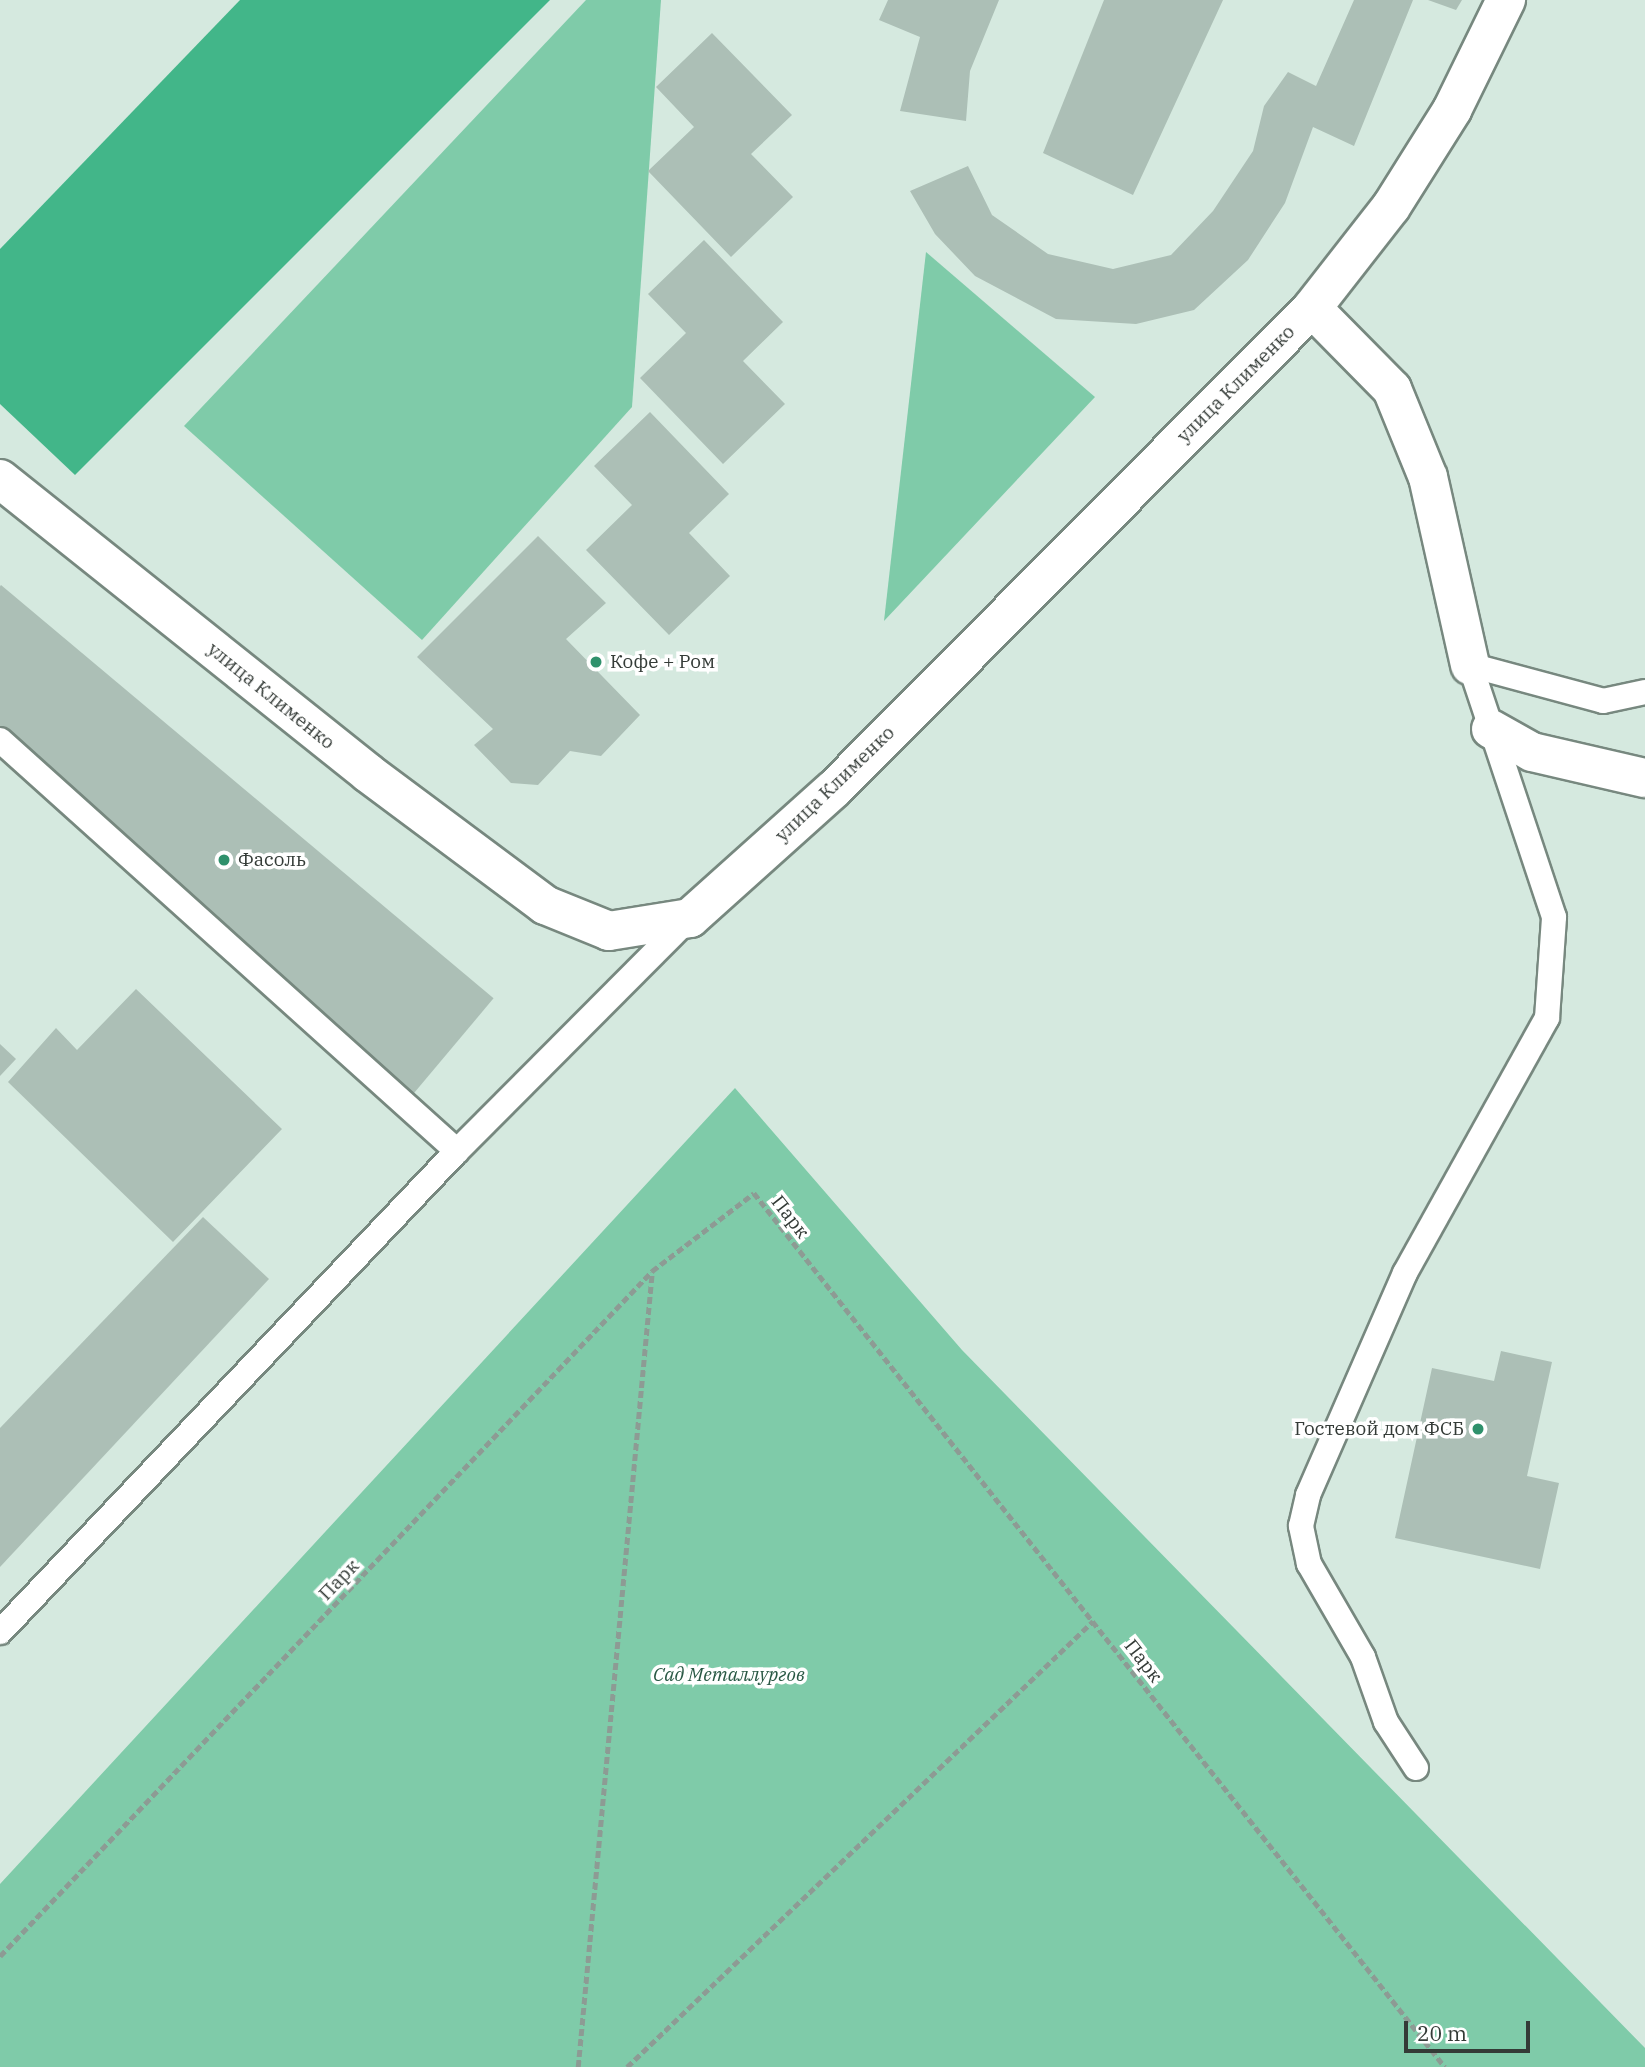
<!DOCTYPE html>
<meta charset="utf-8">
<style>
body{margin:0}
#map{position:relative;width:1645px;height:2067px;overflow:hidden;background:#d5e9df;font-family:"IBM Plex Serif",serif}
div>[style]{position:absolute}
.green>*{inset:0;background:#7fcba9}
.forest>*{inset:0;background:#42b689}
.building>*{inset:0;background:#acbfb6;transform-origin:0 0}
.path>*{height:4.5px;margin-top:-2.25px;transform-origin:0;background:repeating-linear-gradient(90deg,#8d9b94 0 7px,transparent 0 10.5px)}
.roads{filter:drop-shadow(2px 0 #77887f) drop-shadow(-2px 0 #77887f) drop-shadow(0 2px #77887f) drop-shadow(0 -2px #77887f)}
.lane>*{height:24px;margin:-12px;padding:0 12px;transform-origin:12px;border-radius:12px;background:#fff}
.street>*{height:38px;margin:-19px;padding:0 19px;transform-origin:19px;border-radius:19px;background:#fff}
.dots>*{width:19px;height:19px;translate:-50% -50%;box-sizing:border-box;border:4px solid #fff;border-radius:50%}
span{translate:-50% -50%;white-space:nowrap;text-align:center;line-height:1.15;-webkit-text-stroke:7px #fff;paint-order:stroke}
.street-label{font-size:19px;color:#343b37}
.poi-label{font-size:19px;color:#343b37}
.left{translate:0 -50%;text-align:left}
.right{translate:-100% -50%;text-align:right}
.park-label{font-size:19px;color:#295844;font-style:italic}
.scale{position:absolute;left:1404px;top:2021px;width:126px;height:32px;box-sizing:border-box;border:4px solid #343b37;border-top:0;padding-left:9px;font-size:21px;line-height:24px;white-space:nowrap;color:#343b37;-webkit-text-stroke:5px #fff;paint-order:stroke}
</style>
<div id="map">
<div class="green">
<div style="clip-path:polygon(586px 0,661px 0,632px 407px,422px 640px,184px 426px)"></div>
<div style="clip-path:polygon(926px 252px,1095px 397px,884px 621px)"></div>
<div style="clip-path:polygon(735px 1088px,962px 1350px,1645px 2048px,1645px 2067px,0 2067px,0 1884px)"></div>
</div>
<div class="forest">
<div style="clip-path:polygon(240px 0,550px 0,75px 475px,0 404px,0 249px)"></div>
</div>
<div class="building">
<div style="clip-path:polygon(888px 0,999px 0,970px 71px,966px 121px,900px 111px,920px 37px,879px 20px)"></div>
<div style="clip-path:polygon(1104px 0,1223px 0,1133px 195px,1043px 153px)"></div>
<div style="clip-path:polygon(1354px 0,1413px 0,1354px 146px,1313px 127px,1285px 203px,1248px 260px,1194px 310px,1136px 324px,1056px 319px,975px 276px,935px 234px,910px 191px,968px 166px,992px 215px,1048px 254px,1113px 269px,1171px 255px,1213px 211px,1253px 151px,1264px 106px,1288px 72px,1316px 86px)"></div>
<div style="clip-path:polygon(1428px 0,1462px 0,1456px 10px)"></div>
<div style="clip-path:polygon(712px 33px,792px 115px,751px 154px,793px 197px,731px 257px,648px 171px,694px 127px,656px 87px)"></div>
<div style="clip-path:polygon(704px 240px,783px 322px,743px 361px,785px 404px,723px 464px,640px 378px,686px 333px,648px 294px)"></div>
<div style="clip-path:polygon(650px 412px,729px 494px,689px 533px,730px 576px,669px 635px,586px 550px,632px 505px,594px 466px)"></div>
<div style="clip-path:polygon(538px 536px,606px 603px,566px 639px,640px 715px,601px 756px,570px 751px,538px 785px,511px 783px,474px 745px,493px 729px,417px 657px)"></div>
<div style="left:1px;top:585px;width:643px;height:124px;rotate:40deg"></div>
<div style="clip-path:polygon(136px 989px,282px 1129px,173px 1242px,8px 1082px,56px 1028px,77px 1050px)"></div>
<div style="clip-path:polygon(0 1044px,16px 1059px,0 1076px)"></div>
<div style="clip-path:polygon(203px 1217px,269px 1279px,0 1567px,0 1428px)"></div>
<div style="clip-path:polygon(1501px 1351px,1552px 1362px,1527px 1476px,1559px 1483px,1540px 1569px,1395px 1538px,1432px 1368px,1494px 1381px)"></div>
</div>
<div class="path">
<div style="left:0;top:1956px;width:946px;rotate:-46.41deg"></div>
<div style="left:652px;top:1271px;width:128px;rotate:-37.4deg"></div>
<div style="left:754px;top:1193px;width:1114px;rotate:51.67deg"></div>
<div style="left:578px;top:2067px;width:798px;rotate:-84.68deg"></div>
<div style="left:627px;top:2067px;width:645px;rotate:-43.74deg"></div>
</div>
<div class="roads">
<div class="lane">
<div style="left:1470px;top:665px;width:138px;rotate:15.1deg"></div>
<div style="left:1603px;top:701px;width:43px;rotate:-12.1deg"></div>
<div style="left:0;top:740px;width:615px;rotate:41.97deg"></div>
<div style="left:457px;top:1151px;width:329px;rotate:-45.1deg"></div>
<div style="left:0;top:1632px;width:663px;rotate:-46.47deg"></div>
<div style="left:1416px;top:1768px;width:55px;rotate:-123.1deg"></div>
<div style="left:1386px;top:1722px;width:69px;rotate:-109.5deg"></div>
<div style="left:1363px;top:1657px;width:108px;rotate:-120.1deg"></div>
<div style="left:1309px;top:1564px;width:39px;rotate:-102deg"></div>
<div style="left:1301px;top:1526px;width:32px;rotate:-77deg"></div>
<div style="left:1308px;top:1495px;width:242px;rotate:-66.4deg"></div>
<div style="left:1405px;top:1273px;width:292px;rotate:-60.9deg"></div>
<div style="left:1547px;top:1018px;width:101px;rotate:-86deg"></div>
<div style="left:1554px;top:917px;width:266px;rotate:-108.4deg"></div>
</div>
<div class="street">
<div style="left:1312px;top:308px;width:114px;rotate:45.4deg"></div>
<div style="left:1392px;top:389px;width:95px;rotate:67.8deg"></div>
<div style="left:1428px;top:477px;width:193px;rotate:77.4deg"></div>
<div style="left:0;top:479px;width:471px;rotate:38.6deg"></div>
<div style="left:368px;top:773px;width:221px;rotate:36.7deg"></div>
<div style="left:545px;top:905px;width:69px;rotate:22.1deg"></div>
<div style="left:609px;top:931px;width:82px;rotate:-9.1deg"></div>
<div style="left:690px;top:918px;width:193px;rotate:-41.9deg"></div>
<div style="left:834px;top:789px;width:678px;rotate:-45.18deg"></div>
<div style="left:1312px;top:308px;width:128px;rotate:-52deg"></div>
<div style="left:1391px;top:207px;width:115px;rotate:-57.8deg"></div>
<div style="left:1452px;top:110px;width:123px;rotate:-63.9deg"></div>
<div style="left:1491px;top:729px;width:47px;rotate:29.3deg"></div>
<div style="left:1532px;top:752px;width:116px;rotate:13deg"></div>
</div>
</div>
<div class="dots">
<div style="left:596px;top:662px;background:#2f916c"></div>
<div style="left:224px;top:860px;background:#2f916c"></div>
<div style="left:1478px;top:1429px;background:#2f916c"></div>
</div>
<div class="street-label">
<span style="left:1236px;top:384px;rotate:-45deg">улица Клименко</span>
<span style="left:271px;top:696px;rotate:39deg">улица Клименко</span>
<span style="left:835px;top:784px;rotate:-44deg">улица Клименко</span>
<span style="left:790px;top:1217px;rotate:52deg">Парк</span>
<span style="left:339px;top:1580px;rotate:-46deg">Парк</span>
<span style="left:1143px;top:1661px;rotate:52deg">Парк</span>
</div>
<div class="poi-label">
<span class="left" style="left:610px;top:662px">Кофе + Ром</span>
<span class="left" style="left:238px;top:860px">Фасоль</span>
<span class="right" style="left:1464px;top:1429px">Гостевой дом ФСБ</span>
</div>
<div class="park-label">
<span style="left:729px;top:1675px">Сад Металлургов</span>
</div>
<div class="scale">20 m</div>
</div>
